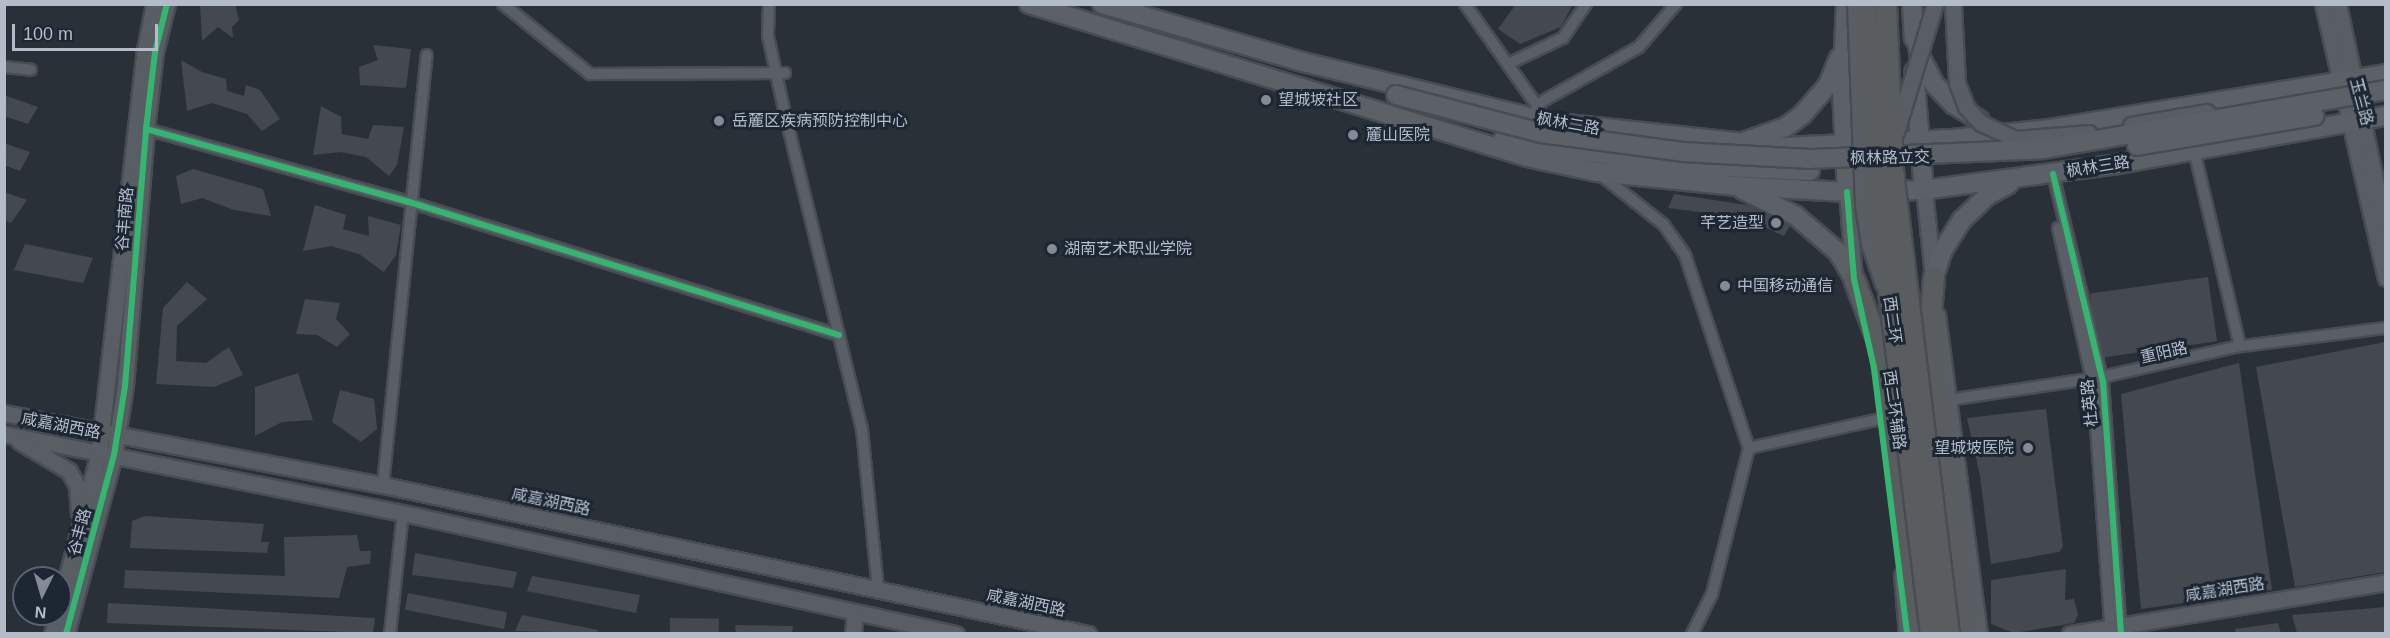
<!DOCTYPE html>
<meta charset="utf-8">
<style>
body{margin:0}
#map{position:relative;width:2390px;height:638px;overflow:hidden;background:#2a3038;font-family:Arial,"Noto Sans SC",sans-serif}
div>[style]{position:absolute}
.building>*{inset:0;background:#444950;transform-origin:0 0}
.roads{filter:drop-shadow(2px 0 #484c53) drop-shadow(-2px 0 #484c53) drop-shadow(0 2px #484c53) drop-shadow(0 -2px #484c53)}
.street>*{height:10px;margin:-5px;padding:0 5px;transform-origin:5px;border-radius:5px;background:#5a5e66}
.secondary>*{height:15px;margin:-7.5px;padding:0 7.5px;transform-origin:7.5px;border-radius:7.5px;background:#595d64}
.primary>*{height:18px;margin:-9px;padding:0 9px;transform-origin:9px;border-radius:9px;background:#5c6168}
.highway>*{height:20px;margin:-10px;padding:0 10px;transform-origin:10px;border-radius:10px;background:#5a5d60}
.bridges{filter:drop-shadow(2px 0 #484c53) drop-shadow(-2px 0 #484c53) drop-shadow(0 2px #484c53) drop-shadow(0 -2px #484c53)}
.secondary-bridge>*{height:15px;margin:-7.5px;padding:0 7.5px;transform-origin:7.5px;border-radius:7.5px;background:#595d64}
.primary-bridge>*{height:18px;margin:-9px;padding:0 9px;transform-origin:9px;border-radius:9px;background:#5c6168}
.highway-bridge>*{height:20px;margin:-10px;padding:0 10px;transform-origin:10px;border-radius:10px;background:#5a5d60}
.cycleway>*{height:6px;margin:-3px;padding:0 3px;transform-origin:3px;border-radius:3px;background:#33b770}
.dots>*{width:16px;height:16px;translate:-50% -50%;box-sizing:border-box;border:3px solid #1d2633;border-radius:50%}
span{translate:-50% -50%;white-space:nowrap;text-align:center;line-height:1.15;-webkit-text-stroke:6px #1d2633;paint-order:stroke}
.poi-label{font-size:16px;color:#b4bcc9}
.left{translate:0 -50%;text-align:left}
.right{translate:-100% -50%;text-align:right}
.street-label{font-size:16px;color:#b4bcc9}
.frame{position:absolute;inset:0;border:6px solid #b4bcc9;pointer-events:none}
.north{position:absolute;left:12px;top:566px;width:60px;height:60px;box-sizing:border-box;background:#1d2633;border:2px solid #59626f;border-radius:50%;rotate:185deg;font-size:16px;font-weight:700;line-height:24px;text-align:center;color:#b4bcc9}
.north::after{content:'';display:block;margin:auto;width:21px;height:27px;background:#848b96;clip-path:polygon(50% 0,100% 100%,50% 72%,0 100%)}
.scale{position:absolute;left:12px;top:24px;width:146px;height:27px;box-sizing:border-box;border:3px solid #b4bcc9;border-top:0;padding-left:8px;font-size:18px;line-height:21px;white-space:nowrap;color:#b4bcc9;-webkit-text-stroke:4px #1d2633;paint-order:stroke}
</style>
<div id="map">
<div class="building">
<div style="clip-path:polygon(200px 4px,235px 4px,239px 20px,232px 27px,233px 38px,218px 27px,202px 41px)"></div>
<div style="clip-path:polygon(1516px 4px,1573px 4px,1561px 27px,1520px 44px,1498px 29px)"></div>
<div style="clip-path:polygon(373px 45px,411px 49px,406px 88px,360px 85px,359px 67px,378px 60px)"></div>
<div style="clip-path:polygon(181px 60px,202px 72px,226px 79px,227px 91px,244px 96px,246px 85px,260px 90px,280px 119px,262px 131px,247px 114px,212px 103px,187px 111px)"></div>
<div style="clip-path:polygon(4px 95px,38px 107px,28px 124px,4px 116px)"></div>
<div style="clip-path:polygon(321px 106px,341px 117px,342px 134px,368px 139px,373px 125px,404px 127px,397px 165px,389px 176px,366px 157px,341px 152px,313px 155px)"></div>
<div style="clip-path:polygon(4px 143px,30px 152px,20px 171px,4px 165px)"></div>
<div style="clip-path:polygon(193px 169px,263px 189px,271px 216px,234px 210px,202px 198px,181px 204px,176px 176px)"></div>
<div style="clip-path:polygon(4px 192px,27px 200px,11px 223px,4px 220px)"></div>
<div style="clip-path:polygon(1674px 194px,1747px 205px,1790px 226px,1784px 236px,1742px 217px,1668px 208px)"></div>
<div style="clip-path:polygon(315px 205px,346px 215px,343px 229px,369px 236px,368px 216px,401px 225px,396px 255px,384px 272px,359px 254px,331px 246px,303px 251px)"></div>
<div style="clip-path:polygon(25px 244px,93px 258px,83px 283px,14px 270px)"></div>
<div style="left:2208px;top:277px;width:65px;height:119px;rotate:82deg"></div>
<div style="clip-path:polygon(187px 282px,207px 299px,177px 326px,176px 361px,206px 363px,229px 347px,243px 375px,214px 387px,156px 384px,163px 308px)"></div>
<div style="clip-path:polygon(305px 299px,340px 303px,336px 319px,350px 334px,337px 347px,317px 335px,296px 334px)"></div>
<div style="clip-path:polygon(2385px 342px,2385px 572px,2295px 587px,2256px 367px)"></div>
<div style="clip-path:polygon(2239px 363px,2272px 590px,2141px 609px,2121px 394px)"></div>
<div style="clip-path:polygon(298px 373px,313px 420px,282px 422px,255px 436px,255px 387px)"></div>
<div style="clip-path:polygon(340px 390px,374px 399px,377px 429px,361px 442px,332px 422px)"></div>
<div style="clip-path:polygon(2046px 409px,2063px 547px,2059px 552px,1991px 564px,1980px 476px,1967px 418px)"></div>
<div style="clip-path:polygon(145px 516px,264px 524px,261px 542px,269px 542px,267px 553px,130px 548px,132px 521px)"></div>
<div style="clip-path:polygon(357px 535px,360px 551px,371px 551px,370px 564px,347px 567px,339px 598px,124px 588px,125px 570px,285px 576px,284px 537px)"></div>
<div style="clip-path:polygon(415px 553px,517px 572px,513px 588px,412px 575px)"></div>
<div style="clip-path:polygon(2066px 569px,2065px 600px,2074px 599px,2078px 615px,2074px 623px,2014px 633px,1991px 624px,1991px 580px)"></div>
<div style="clip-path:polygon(532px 576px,640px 595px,636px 613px,527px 591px)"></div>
<div style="left:408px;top:593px;width:101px;height:17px;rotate:11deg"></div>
<div style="clip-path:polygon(108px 603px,203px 608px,375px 618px,373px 633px,107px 623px)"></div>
<div style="clip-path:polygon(2385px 607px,2385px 633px,2297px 633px,2292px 615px)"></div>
<div style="clip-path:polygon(522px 615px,598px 630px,597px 633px,515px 631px)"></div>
<div style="left:670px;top:618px;width:49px;height:14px;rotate:1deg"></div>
<div style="clip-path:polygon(2278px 623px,2281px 633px,2236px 633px,2235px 629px)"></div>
<div style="clip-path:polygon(735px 625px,793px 626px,792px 633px,736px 633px)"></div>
</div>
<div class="roads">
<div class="street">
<div style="left:503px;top:4px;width:112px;rotate:38.8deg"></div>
<div style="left:590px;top:74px;width:195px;rotate:-0.3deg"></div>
<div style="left:769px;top:4px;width:32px;rotate:92deg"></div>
<div style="left:768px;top:36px;width:80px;rotate:77.7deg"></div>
<div style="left:785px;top:114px;width:324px;rotate:76.3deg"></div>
<div style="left:862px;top:429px;width:162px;rotate:84.3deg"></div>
<div style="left:1465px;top:4px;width:130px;rotate:54.7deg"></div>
<div style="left:1510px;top:63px;width:59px;rotate:-25.3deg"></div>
<div style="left:1563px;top:38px;width:41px;rotate:-55.9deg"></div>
<div style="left:4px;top:67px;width:27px;rotate:6deg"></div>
<div style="left:1536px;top:105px;width:118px;rotate:-29.4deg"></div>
<div style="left:1639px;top:47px;width:57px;rotate:-49.3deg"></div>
<div style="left:146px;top:129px;width:273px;rotate:15.5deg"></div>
<div style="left:409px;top:202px;width:450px;rotate:17.2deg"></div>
<div style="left:2194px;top:150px;width:201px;rotate:76.8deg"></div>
<div style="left:2053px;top:174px;width:214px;rotate:76.5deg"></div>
<div style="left:2103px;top:382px;width:253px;rotate:85.9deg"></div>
<div style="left:1601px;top:175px;width:80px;rotate:38.4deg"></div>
<div style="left:1664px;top:225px;width:37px;rotate:55deg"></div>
<div style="left:1685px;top:255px;width:203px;rotate:71.7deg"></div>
<div style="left:2058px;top:228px;width:160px;rotate:77.4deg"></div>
<div style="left:2093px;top:384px;width:251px;rotate:85.9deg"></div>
<div style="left:1948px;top:400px;width:156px;rotate:-8.5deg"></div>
<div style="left:2102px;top:377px;width:136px;rotate:-12.7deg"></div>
<div style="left:2235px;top:347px;width:152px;rotate:-7.2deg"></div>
<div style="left:383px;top:485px;width:432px;rotate:-84.2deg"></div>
<div style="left:390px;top:634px;width:122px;rotate:-83.9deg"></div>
<div style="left:1692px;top:634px;width:45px;rotate:-63.4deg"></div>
<div style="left:1712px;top:594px;width:151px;rotate:-75.8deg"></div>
<div style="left:1749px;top:448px;width:135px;rotate:-12.4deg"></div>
</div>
<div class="secondary">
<div style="left:2323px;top:4px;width:281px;rotate:77.1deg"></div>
<div style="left:2338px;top:4px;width:233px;rotate:78.1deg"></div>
<div style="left:1924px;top:190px;width:86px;rotate:84deg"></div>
<div style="left:1847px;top:192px;width:87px;rotate:85.4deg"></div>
<div style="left:1937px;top:315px;width:322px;rotate:82.5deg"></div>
<div style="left:4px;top:413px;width:386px;rotate:10.8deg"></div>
<div style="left:383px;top:485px;width:721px;rotate:11.93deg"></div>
<div style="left:4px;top:434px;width:407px;rotate:11.2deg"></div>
<div style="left:403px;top:513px;width:566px;rotate:12.34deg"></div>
<div style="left:19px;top:441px;width:58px;rotate:31deg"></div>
<div style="left:69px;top:471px;width:17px;rotate:62deg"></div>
<div style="left:77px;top:486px;width:26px;rotate:86deg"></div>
<div style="left:1902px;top:575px;width:59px;rotate:85.2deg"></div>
<div style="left:60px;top:603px;width:156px;rotate:-75.5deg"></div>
<div style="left:99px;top:452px;width:400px;rotate:-83.5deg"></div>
<div style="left:144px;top:55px;width:52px;rotate:-78.9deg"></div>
<div style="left:52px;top:634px;width:21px;rotate:-76deg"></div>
<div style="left:66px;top:634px;width:185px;rotate:-75deg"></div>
<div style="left:114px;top:455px;width:70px;rotate:-80.9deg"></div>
<div style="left:125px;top:386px;width:258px;rotate:-85.3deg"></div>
<div style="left:146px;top:129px;width:78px;rotate:-83.3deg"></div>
<div style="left:155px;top:52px;width:49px;rotate:-76deg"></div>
<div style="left:853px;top:634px;width:22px;rotate:-85deg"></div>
<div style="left:2070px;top:634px;width:320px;rotate:-9.3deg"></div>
</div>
<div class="primary">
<div style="left:1029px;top:4px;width:521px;rotate:17.08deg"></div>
<div style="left:1527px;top:157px;width:72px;rotate:12.1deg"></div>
<div style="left:1597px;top:172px;width:140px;rotate:5.8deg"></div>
<div style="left:1736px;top:186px;width:111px;rotate:3.1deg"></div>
<div style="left:1847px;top:192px;width:77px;rotate:-1.5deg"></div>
<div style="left:1924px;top:190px;width:196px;rotate:-7.6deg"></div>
<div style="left:2118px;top:164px;width:272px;rotate:-10.2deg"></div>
<div style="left:1102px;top:4px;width:205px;rotate:16.1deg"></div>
<div style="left:1299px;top:61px;width:257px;rotate:13.7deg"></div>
<div style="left:1549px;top:122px;width:234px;rotate:6.1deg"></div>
<div style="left:1782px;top:147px;width:170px;rotate:-2.7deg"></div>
<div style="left:1952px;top:139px;width:99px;rotate:-5.8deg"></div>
<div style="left:2050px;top:129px;width:340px;rotate:-9.3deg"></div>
<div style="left:1846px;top:4px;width:86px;rotate:92.7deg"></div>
<div style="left:1842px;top:90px;width:102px;rotate:87.2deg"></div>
<div style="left:1912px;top:4px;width:34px;rotate:87deg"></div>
<div style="left:1914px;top:28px;width:29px;rotate:78deg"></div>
<div style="left:1920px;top:56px;width:31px;rotate:63deg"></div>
<div style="left:1934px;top:84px;width:28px;rotate:46deg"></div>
<div style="left:1953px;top:104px;width:31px;rotate:31deg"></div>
<div style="left:1914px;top:72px;width:118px;rotate:85.2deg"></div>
<div style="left:1503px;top:139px;width:174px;rotate:8.6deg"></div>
<div style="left:1675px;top:165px;width:135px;rotate:2.5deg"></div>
<div style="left:1746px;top:141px;width:42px;rotate:-19.3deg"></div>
<div style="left:1786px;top:127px;width:20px;rotate:-37deg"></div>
<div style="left:1802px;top:115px;width:40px;rotate:-49deg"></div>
<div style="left:1828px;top:85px;width:29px;rotate:-68deg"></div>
<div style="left:1743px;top:190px;width:59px;rotate:26.1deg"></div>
<div style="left:1796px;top:216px;width:55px;rotate:40.6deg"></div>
<div style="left:1838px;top:252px;width:31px;rotate:59deg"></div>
<div style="left:1934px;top:277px;width:28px;rotate:-72deg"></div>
<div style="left:1943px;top:250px;width:36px;rotate:-58deg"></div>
<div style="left:1962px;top:220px;width:35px;rotate:-44deg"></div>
<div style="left:1987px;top:196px;width:25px;rotate:-29deg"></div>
</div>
<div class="highway">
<div style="left:1934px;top:277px;width:67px;rotate:94.3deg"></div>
<div style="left:1929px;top:344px;width:192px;rotate:81.9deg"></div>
<div style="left:1956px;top:534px;width:100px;rotate:86.6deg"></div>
<div style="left:1854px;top:279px;width:73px;rotate:69.1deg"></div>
<div style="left:1880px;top:347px;width:290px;rotate:82.3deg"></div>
</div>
</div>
<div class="bridges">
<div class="secondary-bridge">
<div style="left:1855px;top:4px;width:201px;rotate:87.7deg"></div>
<div style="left:1863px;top:205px;width:38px;rotate:81deg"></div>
<div style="left:1869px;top:243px;width:43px;rotate:71.1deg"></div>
<div style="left:1953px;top:4px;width:79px;rotate:87.1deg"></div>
<div style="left:1957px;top:83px;width:26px;rotate:69deg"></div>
<div style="left:1966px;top:107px;width:22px;rotate:47deg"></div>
<div style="left:1981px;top:123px;width:38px;rotate:25deg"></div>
<div style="left:2015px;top:139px;width:74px;rotate:-4.6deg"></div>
<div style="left:2131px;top:125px;width:77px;rotate:-9.7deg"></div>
<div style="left:1896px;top:132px;width:134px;rotate:-73.1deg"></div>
</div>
<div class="primary-bridge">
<div style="left:1396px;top:95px;width:150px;rotate:14.7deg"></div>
<div style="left:1541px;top:133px;width:143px;rotate:7.6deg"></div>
<div style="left:1683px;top:152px;width:127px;rotate:3.2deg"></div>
<div style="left:1810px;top:159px;width:234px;rotate:-2.4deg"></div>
<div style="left:2044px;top:149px;width:347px;rotate:-9.8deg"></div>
<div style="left:2137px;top:146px;width:180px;rotate:-9.6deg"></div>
</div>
<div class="highway-bridge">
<div style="left:1866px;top:4px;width:166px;rotate:87.2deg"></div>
<div style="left:1874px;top:170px;width:467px;rotate:83deg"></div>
<div style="left:1886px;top:4px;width:167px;rotate:87.6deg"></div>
<div style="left:1893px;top:171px;width:466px;rotate:83.1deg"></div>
</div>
</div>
<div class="cycleway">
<div style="left:146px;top:129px;width:273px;rotate:15.5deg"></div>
<div style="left:409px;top:202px;width:450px;rotate:17.2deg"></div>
<div style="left:2053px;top:174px;width:214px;rotate:76.5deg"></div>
<div style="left:2103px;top:382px;width:253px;rotate:85.9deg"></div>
<div style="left:1847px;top:192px;width:87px;rotate:85.4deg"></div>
<div style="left:1854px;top:279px;width:91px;rotate:77.3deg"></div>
<div style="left:1874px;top:368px;width:268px;rotate:82.9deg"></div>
<div style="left:66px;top:634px;width:185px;rotate:-75deg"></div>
<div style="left:114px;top:455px;width:70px;rotate:-80.9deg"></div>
<div style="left:125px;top:386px;width:258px;rotate:-85.3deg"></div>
<div style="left:146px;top:129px;width:78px;rotate:-83.3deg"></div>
<div style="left:155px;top:52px;width:49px;rotate:-76deg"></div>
</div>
<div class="dots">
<div style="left:1266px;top:100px;background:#848b96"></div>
<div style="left:719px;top:121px;background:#848b96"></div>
<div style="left:1353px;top:135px;background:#848b96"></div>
<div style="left:1776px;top:223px;background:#848b96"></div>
<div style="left:1052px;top:249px;background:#848b96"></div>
<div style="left:1725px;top:286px;background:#848b96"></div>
<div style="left:2028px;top:448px;background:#848b96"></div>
</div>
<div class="poi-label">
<span class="left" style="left:1278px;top:100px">望城坡社区</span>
<span class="left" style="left:732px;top:121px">岳麓区疾病预防控制中心</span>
<span class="left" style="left:1366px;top:135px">麓山医院</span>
<span class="right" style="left:1764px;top:223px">芊艺造型</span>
<span class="left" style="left:1064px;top:249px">湖南艺术职业学院</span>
<span class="left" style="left:1737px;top:286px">中国移动通信</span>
<span class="right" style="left:2014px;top:448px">望城坡医院</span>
</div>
<div class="street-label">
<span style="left:2361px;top:102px;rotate:75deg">玉兰路</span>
<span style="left:1568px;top:124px;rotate:10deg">枫林二路</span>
<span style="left:1890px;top:158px;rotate:-1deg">枫林路立交</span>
<span style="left:2098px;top:167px;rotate:-9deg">枫林三路</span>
<span style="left:125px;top:219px;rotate:-85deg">谷丰南路</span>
<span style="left:1892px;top:320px;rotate:82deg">西二环</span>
<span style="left:2164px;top:353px;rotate:-13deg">重阳路</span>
<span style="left:2090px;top:403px;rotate:-96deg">杜英路</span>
<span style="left:1894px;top:410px;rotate:82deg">西二环辅路</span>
<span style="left:61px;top:426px;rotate:11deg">咸嘉湖西路</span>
<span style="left:551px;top:502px;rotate:12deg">咸嘉湖西路</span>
<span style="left:80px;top:532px;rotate:-75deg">谷丰路</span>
<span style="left:2225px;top:590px;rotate:-9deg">咸嘉湖西路</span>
<span style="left:1026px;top:603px;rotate:12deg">咸嘉湖西路</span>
</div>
<div class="frame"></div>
<div class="north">N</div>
<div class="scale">100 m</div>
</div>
